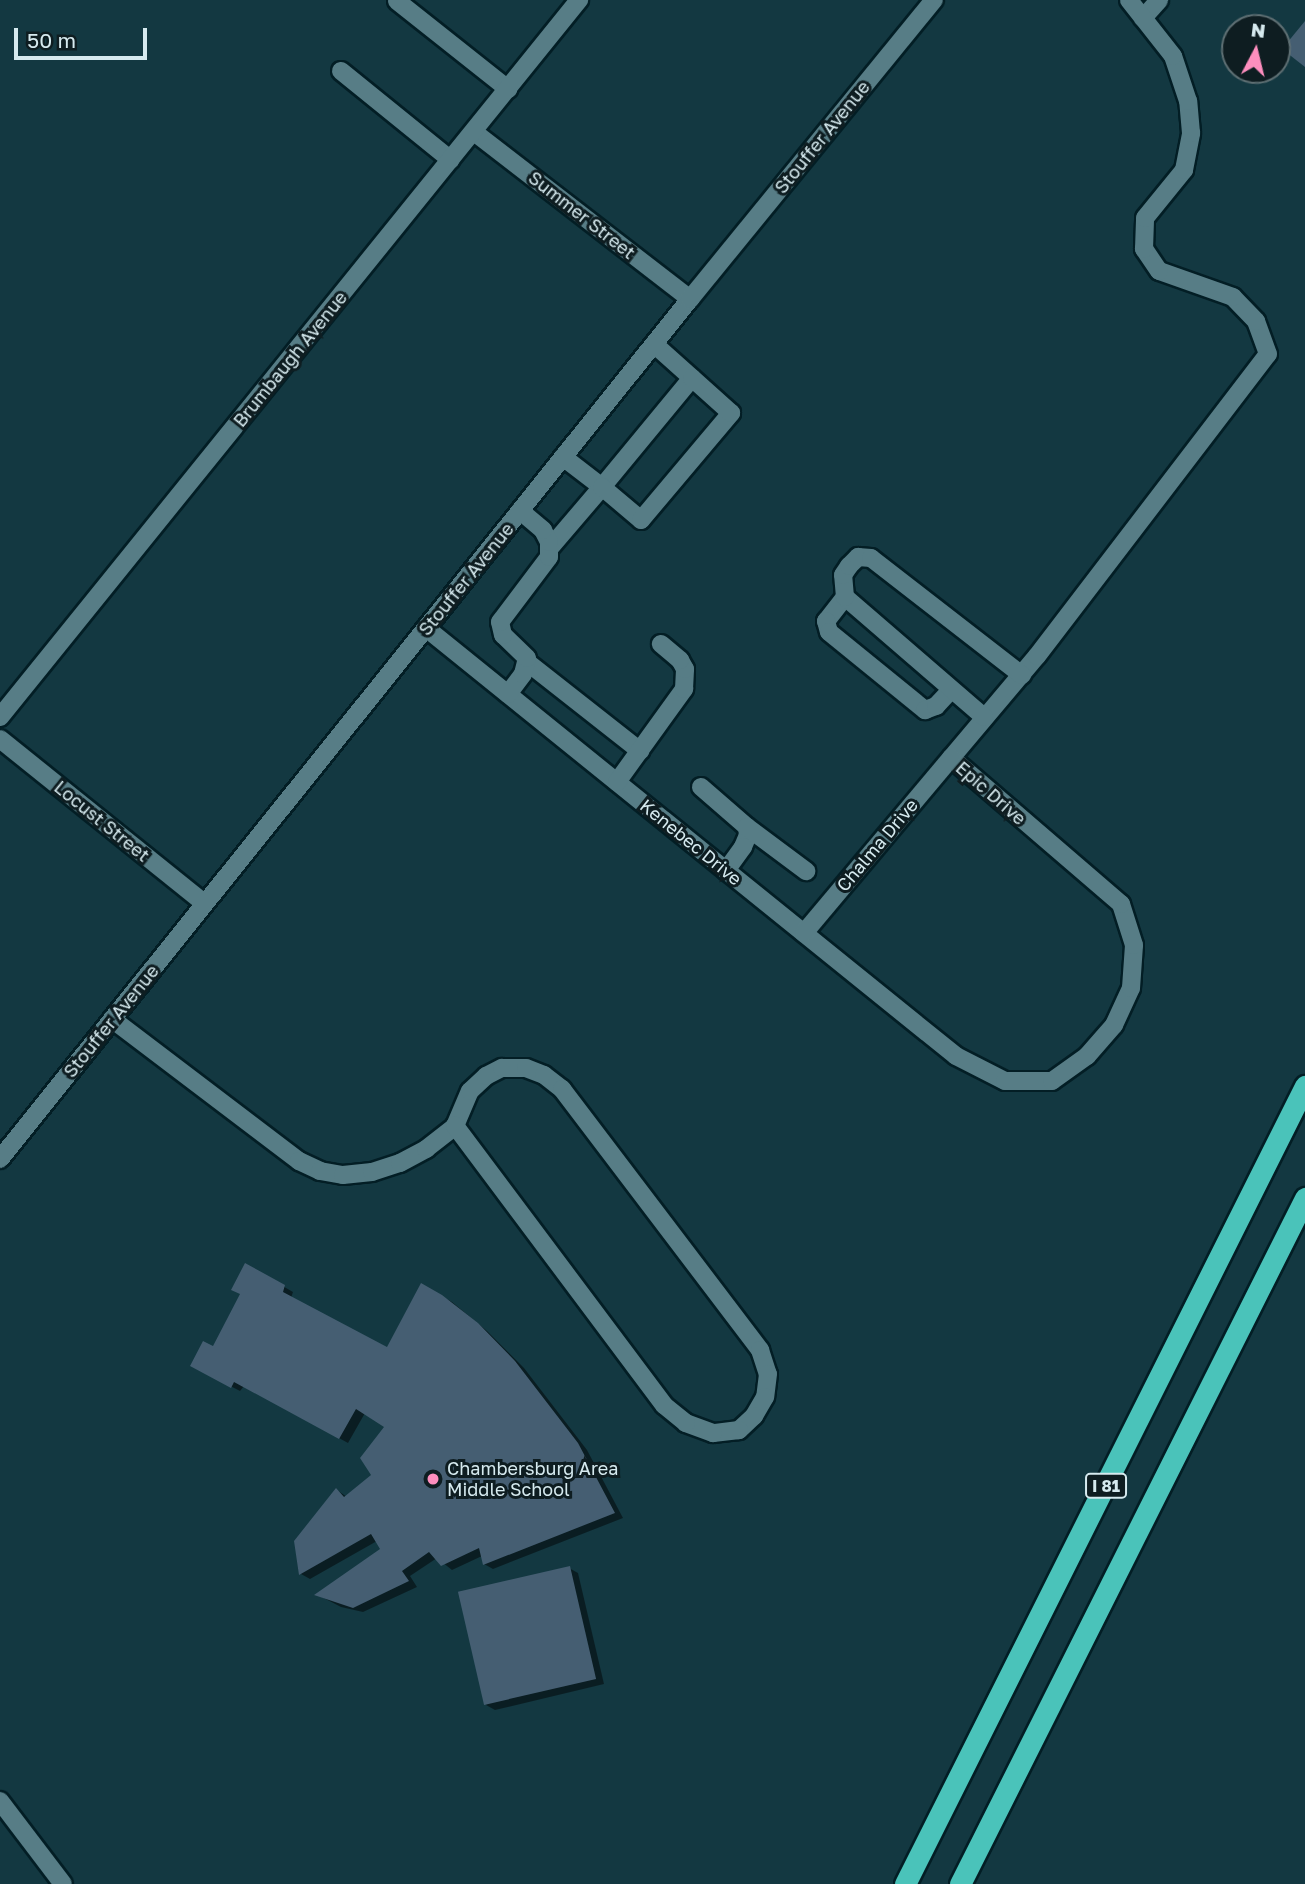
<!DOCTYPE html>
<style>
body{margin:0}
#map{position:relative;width:1305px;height:1884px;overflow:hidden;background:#133841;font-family:"Golos Text",sans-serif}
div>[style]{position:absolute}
.shadow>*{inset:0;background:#0007}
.building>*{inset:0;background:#455e72;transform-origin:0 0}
.roads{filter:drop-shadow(2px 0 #031e25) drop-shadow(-2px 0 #031e25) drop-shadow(0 2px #031e25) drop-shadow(0 -2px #031e25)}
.minor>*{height:18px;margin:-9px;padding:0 9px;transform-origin:9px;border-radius:9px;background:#577d86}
.highway>*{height:21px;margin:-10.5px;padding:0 10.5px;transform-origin:10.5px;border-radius:10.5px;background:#4ac3ba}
.dots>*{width:19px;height:19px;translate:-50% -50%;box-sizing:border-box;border:4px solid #0e1d21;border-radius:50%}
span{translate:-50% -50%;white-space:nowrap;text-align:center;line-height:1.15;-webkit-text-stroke:6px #0e1d21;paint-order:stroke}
.shield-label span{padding:2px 5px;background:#0e1d21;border:2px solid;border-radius:5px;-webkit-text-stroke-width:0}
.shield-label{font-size:16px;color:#d6eaef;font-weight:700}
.street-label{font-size:18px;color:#d6eaef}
.poi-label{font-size:18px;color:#d6eaef}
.left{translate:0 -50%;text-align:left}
.north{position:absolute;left:1221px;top:14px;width:70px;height:70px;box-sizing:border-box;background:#0e1d21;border:2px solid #5e6f73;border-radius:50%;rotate:7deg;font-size:19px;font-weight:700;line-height:28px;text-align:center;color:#d6eaef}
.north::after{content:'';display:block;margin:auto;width:24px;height:32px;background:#fd8ebe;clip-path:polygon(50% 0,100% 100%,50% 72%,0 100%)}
.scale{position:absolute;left:14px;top:28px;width:133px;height:32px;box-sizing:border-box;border:4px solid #d6eaef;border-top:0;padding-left:9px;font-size:21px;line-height:24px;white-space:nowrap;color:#d6eaef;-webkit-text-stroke:5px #0e1d21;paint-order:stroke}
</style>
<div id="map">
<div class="shadow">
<div style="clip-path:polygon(246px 1265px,293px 1292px,291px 1298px,387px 1349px,422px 1285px,452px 1302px,487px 1331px,524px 1368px,587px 1450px,623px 1518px,493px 1569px,484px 1564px,482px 1556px,452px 1570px,437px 1558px,410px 1576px,417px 1587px,363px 1612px,341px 1607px,318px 1595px,382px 1549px,377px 1541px,310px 1579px,301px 1574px,337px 1490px,347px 1497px,374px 1476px,387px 1426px,365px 1413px,348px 1443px,244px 1386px,240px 1391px,201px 1371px,242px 1294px)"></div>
<div style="clip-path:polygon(569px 1568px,578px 1573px,604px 1684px,495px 1710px,486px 1705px)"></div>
</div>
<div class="building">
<div style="clip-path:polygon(1305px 21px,1305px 67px,1282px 49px)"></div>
<div style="clip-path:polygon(245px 1263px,285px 1285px,283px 1292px,387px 1347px,421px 1283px,442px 1295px,478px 1323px,515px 1361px,578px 1443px,615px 1513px,483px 1565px,479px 1548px,441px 1566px,429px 1552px,402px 1571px,409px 1581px,353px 1608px,314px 1595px,380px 1549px,371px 1534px,299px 1575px,294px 1541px,336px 1488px,344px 1497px,371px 1475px,360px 1458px,384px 1427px,356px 1409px,339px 1439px,234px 1382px,231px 1388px,190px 1366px,203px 1341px,213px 1346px,240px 1294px,231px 1290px)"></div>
<div style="left:570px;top:1566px;width:116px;height:115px;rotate:77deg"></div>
</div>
<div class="roads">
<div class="minor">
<div style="left:397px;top:1px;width:142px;rotate:38.4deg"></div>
<div style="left:1143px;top:18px;width:24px;rotate:-48deg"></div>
<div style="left:341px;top:71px;width:141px;rotate:39deg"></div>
<div style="left:474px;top:132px;width:273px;rotate:37.7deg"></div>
<div style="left:563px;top:457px;width:49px;rotate:37.6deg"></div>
<div style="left:602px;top:487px;width:141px;rotate:-50.5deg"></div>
<div style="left:692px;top:378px;width:51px;rotate:-138.2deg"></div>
<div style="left:549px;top:549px;width:82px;rotate:-49.5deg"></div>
<div style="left:602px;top:487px;width:51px;rotate:40.2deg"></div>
<div style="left:641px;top:520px;width:140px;rotate:-49.9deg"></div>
<div style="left:731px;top:413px;width:52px;rotate:-138.1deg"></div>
<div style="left:845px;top:597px;width:31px;rotate:128deg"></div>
<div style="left:826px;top:621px;width:11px;rotate:75deg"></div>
<div style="left:829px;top:632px;width:124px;rotate:39.1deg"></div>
<div style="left:925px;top:710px;width:12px;rotate:-20deg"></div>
<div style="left:936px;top:706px;width:21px;rotate:-47deg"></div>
<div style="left:426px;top:628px;width:681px;rotate:38.92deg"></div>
<div style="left:956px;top:1056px;width:55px;rotate:27deg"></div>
<div style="left:1005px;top:1081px;width:47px"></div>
<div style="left:1052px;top:1081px;width:43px;rotate:-35.5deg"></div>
<div style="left:1087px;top:1056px;width:41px;rotate:-48.9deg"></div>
<div style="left:1114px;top:1025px;width:41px;rotate:-65.3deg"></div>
<div style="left:1131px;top:988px;width:43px;rotate:-86deg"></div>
<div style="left:1134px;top:945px;width:43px;rotate:-107.6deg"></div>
<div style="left:1121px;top:904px;width:224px;rotate:-139.3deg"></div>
<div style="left:951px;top:758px;width:133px;rotate:-49.9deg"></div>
<div style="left:1037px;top:656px;width:380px;rotate:-52.6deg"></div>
<div style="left:1268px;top:354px;width:35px;rotate:-110deg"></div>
<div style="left:1256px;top:321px;width:33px;rotate:-134deg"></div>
<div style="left:1233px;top:297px;width:78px;rotate:-160.6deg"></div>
<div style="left:1159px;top:271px;width:27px;rotate:-124deg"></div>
<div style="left:1144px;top:249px;width:31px;rotate:-88deg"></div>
<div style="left:1145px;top:218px;width:62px;rotate:-50.9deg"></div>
<div style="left:1184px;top:170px;width:38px;rotate:-79deg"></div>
<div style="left:1191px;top:133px;width:32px;rotate:-95deg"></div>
<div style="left:1188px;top:101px;width:47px;rotate:-108.4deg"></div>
<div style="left:1173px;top:56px;width:71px;rotate:-128.2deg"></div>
<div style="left:527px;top:662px;width:144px;rotate:38.2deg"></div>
<div style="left:508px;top:694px;width:25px;rotate:-53deg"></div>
<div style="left:523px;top:674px;width:16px;rotate:-76deg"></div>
<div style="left:527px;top:658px;width:33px;rotate:-136deg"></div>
<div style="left:503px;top:635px;width:13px;rotate:-103deg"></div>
<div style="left:500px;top:622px;width:81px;rotate:-53deg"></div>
<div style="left:549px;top:557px;width:15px;rotate:-90deg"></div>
<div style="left:549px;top:542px;width:13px;rotate:-117deg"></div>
<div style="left:543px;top:530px;width:30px;rotate:-140deg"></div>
<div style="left:0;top:717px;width:922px;rotate:-51.08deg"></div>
<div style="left:984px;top:717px;width:184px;rotate:-139.2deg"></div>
<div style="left:845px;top:597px;width:22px;rotate:-95deg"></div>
<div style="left:843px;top:575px;width:11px;rotate:-56deg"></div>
<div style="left:849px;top:566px;width:13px;rotate:-45deg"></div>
<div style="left:858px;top:557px;width:13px;rotate:4deg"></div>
<div style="left:871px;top:558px;width:191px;rotate:37.8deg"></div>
<div style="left:0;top:739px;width:262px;rotate:38.8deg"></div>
<div style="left:617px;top:782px;width:115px;rotate:-54.2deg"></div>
<div style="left:684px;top:689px;width:20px;rotate:-87deg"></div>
<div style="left:685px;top:669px;width:10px;rotate:-119deg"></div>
<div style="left:680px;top:660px;width:25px;rotate:-140deg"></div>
<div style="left:701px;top:787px;width:61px;rotate:41deg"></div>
<div style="left:747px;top:827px;width:8px;rotate:83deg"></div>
<div style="left:748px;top:835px;width:13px;rotate:113deg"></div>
<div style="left:743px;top:847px;width:29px;rotate:126deg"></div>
<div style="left:747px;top:827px;width:74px;rotate:36.7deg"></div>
<div style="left:804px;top:933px;width:229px;rotate:-50deg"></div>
<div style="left:112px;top:1019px;width:235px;rotate:37.2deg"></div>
<div style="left:299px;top:1161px;width:23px;rotate:25deg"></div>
<div style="left:320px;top:1171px;width:23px;rotate:10deg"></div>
<div style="left:343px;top:1175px;width:29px;rotate:-6deg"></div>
<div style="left:372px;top:1172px;width:29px;rotate:-18deg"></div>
<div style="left:400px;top:1163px;width:30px;rotate:-28deg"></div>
<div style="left:426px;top:1149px;width:37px;rotate:-38deg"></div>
<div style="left:455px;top:1126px;width:38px;rotate:-67deg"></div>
<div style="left:470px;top:1091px;width:22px;rotate:-43deg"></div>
<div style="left:486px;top:1076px;width:18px;rotate:-27deg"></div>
<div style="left:502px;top:1068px;width:24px"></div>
<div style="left:526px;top:1068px;width:19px;rotate:21deg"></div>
<div style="left:544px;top:1075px;width:23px;rotate:38deg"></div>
<div style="left:562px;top:1089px;width:328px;rotate:52.8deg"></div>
<div style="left:760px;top:1350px;width:25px;rotate:72deg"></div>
<div style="left:768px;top:1374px;width:23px;rotate:97deg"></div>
<div style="left:765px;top:1397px;width:22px;rotate:120deg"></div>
<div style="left:754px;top:1416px;width:21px;rotate:137deg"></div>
<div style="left:739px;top:1430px;width:26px;rotate:173deg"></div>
<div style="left:713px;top:1433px;width:29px;rotate:-160deg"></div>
<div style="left:686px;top:1423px;width:28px;rotate:-141deg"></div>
<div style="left:664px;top:1405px;width:349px;rotate:-126.8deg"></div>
<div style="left:0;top:1159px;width:1103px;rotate:-51.26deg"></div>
<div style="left:690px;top:299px;width:386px;rotate:-50.8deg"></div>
<div style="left:0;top:1801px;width:104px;rotate:52.8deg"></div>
</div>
<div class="highway">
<div style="left:905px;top:1884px;width:893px;rotate:-63.38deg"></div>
<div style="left:960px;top:1884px;width:768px;rotate:-63.3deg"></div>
</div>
</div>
<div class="dots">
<div style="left:433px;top:1479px;background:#fd8ebe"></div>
</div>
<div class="shield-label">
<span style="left:1106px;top:1486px">I 81</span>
</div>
<div class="street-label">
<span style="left:822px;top:137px;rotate:-51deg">Stouffer Avenue</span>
<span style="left:582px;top:215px;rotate:38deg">Summer Street</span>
<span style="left:290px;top:359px;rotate:-51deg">Brumbaugh Avenue</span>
<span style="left:466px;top:579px;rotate:-51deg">Stouffer Avenue</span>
<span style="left:991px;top:793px;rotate:41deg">Epic Drive</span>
<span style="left:102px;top:821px;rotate:39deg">Locust Street</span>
<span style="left:691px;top:842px;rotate:39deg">Kenebec Drive</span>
<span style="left:877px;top:845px;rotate:-50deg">Chalma Drive</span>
<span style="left:111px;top:1021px;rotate:-51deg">Stouffer Avenue</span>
</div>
<div class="poi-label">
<span class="left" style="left:447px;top:1479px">Chambersburg Area<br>Middle School</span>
</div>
<div class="north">N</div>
<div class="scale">50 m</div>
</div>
